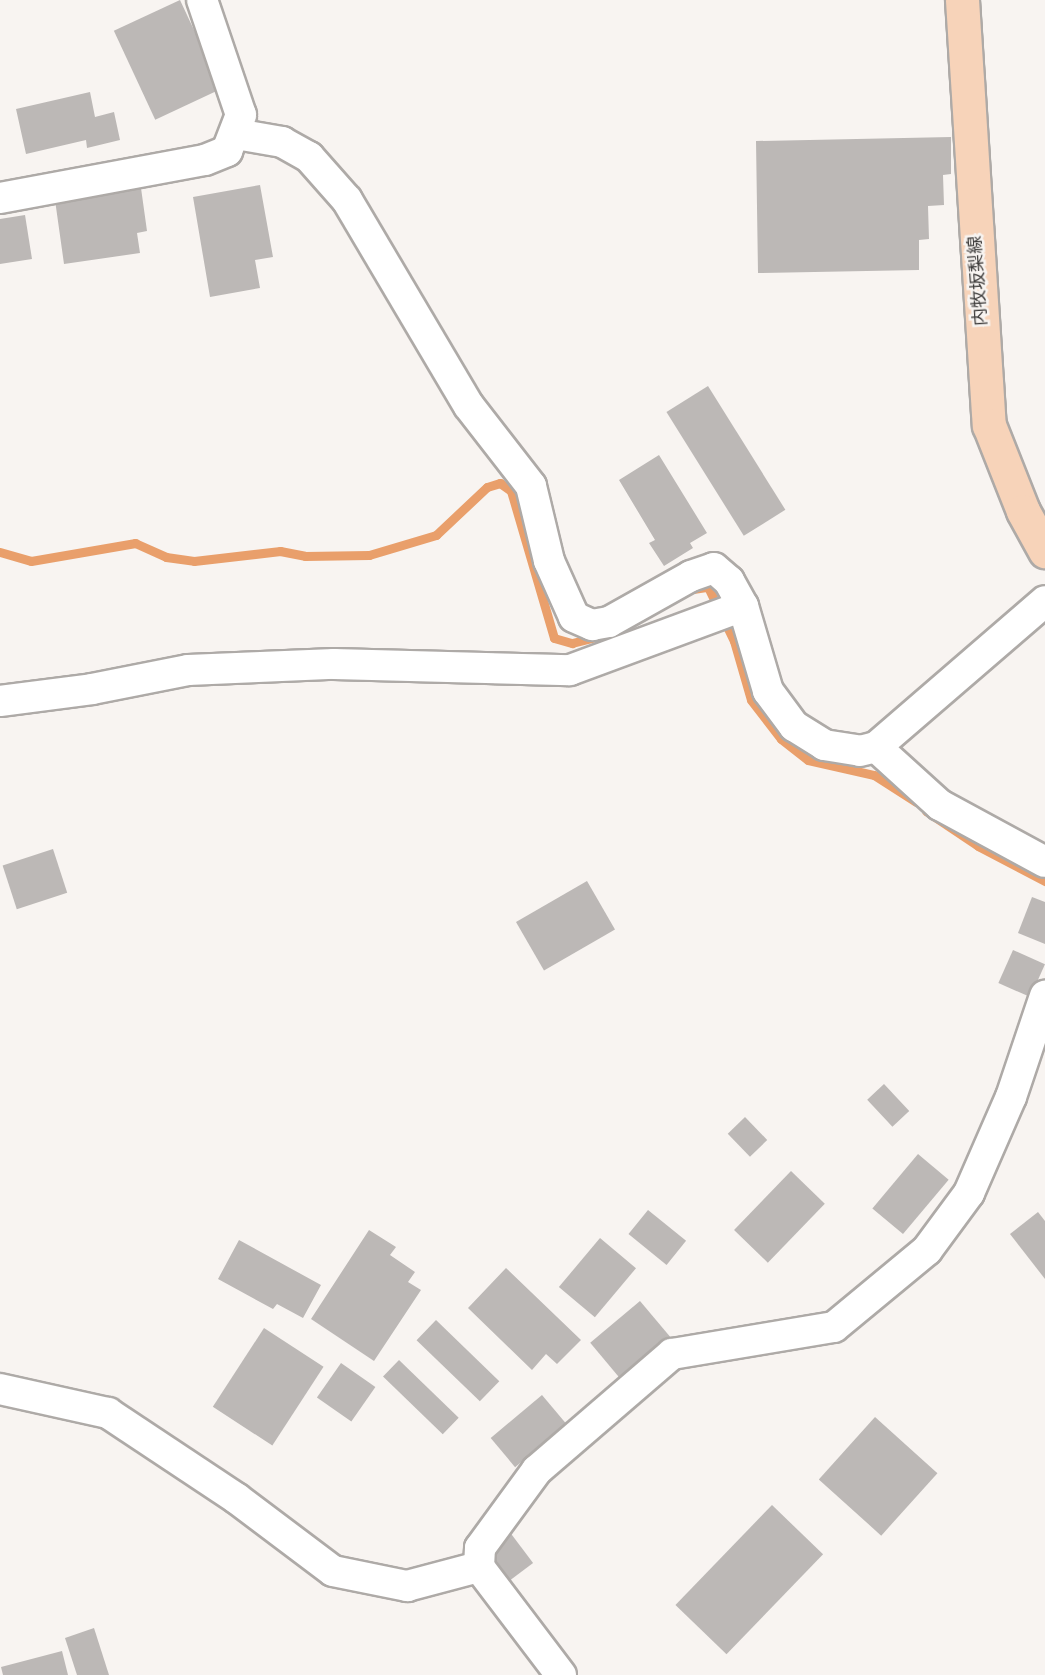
<!DOCTYPE html>
<meta charset="utf-8">
<style>
body{margin:0}
#map{position:relative;width:1045px;height:1675px;overflow:hidden;background:#f8f4f1;font-family:Jost,"Noto Sans JP",sans-serif}
div>[style]{position:absolute}
.stream>*{height:9px;margin:-4.5px;padding:0 4.5px;transform-origin:4.5px;border-radius:4.5px;background:#e99f6b}
.building>*{inset:0;background:#bcb8b6;transform-origin:0 0}
.roads{filter:drop-shadow(2px 0 #aeaaa7) drop-shadow(-2px 0 #aeaaa7) drop-shadow(0 2px #aeaaa7) drop-shadow(0 -2px #aeaaa7)}
.minor>*{height:30px;margin:-15px;padding:0 15px;transform-origin:15px;border-radius:15px;background:#fff}
.major>*{height:33px;margin:-16.5px;padding:0 16.5px;transform-origin:16.5px;border-radius:16.5px;background:#f7d3b9}
span{translate:-50% -50%;white-space:nowrap;text-align:center;line-height:1.15;-webkit-text-stroke:5px #f8f4f1;paint-order:stroke}
.street-label{font-size:18px;color:#3d3b3a}
</style>
<div id="map">
<div class="stream">
<div style="left:0;top:552px;width:32px;rotate:16deg"></div>
<div style="left:31px;top:561px;width:106px;rotate:-9.8deg"></div>
<div style="left:135px;top:543px;width:34px;rotate:24deg"></div>
<div style="left:166px;top:557px;width:28px;rotate:8deg"></div>
<div style="left:194px;top:561px;width:87px;rotate:-6.6deg"></div>
<div style="left:280px;top:551px;width:25px;rotate:11deg"></div>
<div style="left:305px;top:556px;width:64px;rotate:-0.9deg"></div>
<div style="left:369px;top:555px;width:70px;rotate:-16.6deg"></div>
<div style="left:436px;top:535px;width:70px;rotate:-43.3deg"></div>
<div style="left:487px;top:487px;width:14px;rotate:-17deg"></div>
<div style="left:500px;top:483px;width:14px;rotate:36deg"></div>
<div style="left:511px;top:491px;width:153px;rotate:73.7deg"></div>
<div style="left:554px;top:638px;width:19px;rotate:16deg"></div>
<div style="left:572px;top:643px;width:32px;rotate:-14deg"></div>
<div style="left:693px;top:589px;width:15px;rotate:-8deg"></div>
<div style="left:708px;top:587px;width:60px;rotate:64.3deg"></div>
<div style="left:734px;top:641px;width:61px;rotate:73.9deg"></div>
<div style="left:751px;top:700px;width:49px;rotate:52.4deg"></div>
<div style="left:781px;top:739px;width:34px;rotate:38deg"></div>
<div style="left:808px;top:760px;width:68px;rotate:12.8deg"></div>
<div style="left:874px;top:775px;width:50px;rotate:32.7deg"></div>
<div style="left:926px;top:811px;width:63px;rotate:33.9deg"></div>
<div style="left:978px;top:846px;width:76px;rotate:27.6deg"></div>
</div>
<div class="building">
<div style="left:180px;top:0;width:98px;height:73px;rotate:65deg"></div>
<div style="clip-path:polygon(90px 92px,95px 117px,114px 112px,120px 140px,87px 148px,86px 140px,26px 154px,16px 109px)"></div>
<div style="clip-path:polygon(951px 137px,951px 174px,943px 175px,944px 205px,928px 206px,929px 239px,919px 240px,919px 270px,758px 273px,756px 141px)"></div>
<div style="clip-path:polygon(260px 185px,273px 257px,255px 260px,260px 288px,210px 297px,193px 197px)"></div>
<div style="clip-path:polygon(141px 188px,147px 231px,137px 233px,140px 253px,64px 264px,55px 200px)"></div>
<div style="clip-path:polygon(25px 215px,32px 259px,0 264px,0 219px)"></div>
<div style="left:708px;top:386px;width:146px;height:49px;rotate:58deg"></div>
<div style="clip-path:polygon(659px 455px,707px 533px,690px 543px,693px 548px,664px 566px,649px 543px,655px 540px,619px 480px)"></div>
<div style="left:53px;top:849px;width:46px;height:53px;rotate:72deg"></div>
<div style="left:587px;top:881px;width:56px;height:82px;rotate:60deg"></div>
<div style="clip-path:polygon(1032px 897px,1045px 902px,1045px 944px,1018px 933px)"></div>
<div style="left:1013px;top:950px;width:35px;height:36px;rotate:24deg"></div>
<div style="left:884px;top:1084px;width:37px;height:23px;rotate:47deg"></div>
<div style="left:745px;top:1117px;width:32px;height:24px;rotate:46deg"></div>
<div style="left:918px;top:1154px;width:40px;height:71px;rotate:40deg"></div>
<div style="left:791px;top:1171px;width:47px;height:82px;rotate:44deg"></div>
<div style="left:648px;top:1210px;width:49px;height:31px;rotate:39deg"></div>
<div style="clip-path:polygon(1038px 1212px,1045px 1221px,1045px 1279px,1010px 1234px)"></div>
<div style="clip-path:polygon(369px 1230px,396px 1247px,390px 1255px,415px 1272px,408px 1282px,421px 1290px,374px 1361px,311px 1319px)"></div>
<div style="left:600px;top:1238px;width:47px;height:64px;rotate:40deg"></div>
<div style="clip-path:polygon(239px 1240px,321px 1285px,303px 1318px,277px 1304px,273px 1309px,218px 1279px)"></div>
<div style="clip-path:polygon(506px 1268px,581px 1340px,557px 1364px,546px 1354px,532px 1370px,468px 1308px)"></div>
<div style="left:640px;top:1301px;width:53px;height:65px;rotate:50deg"></div>
<div style="left:436px;top:1320px;width:88px;height:28px;rotate:44deg"></div>
<div style="left:264px;top:1328px;width:71px;height:94px;rotate:33deg"></div>
<div style="left:399px;top:1360px;width:83px;height:23px;rotate:44deg"></div>
<div style="left:341px;top:1363px;width:42px;height:42px;rotate:35deg"></div>
<div style="left:542px;top:1395px;width:38px;height:67px;rotate:50deg"></div>
<div style="left:875px;top:1417px;width:84px;height:84px;rotate:42deg"></div>
<div style="left:772px;top:1505px;width:71px;height:139px;rotate:44deg"></div>
<div style="left:509px;top:1531px;width:40px;height:30px;rotate:53deg"></div>
<div style="clip-path:polygon(94px 1628px,109px 1675px,77px 1675px,65px 1638px)"></div>
<div style="clip-path:polygon(62px 1651px,68px 1675px,3px 1675px,1px 1667px)"></div>
</div>
<div class="roads">
<div class="minor">
<div style="left:236px;top:134px;width:47px;rotate:9.9deg"></div>
<div style="left:282px;top:142px;width:31px;rotate:29deg"></div>
<div style="left:309px;top:157px;width:57px;rotate:48.5deg"></div>
<div style="left:347px;top:200px;width:239px;rotate:59.4deg"></div>
<div style="left:469px;top:406px;width:101px;rotate:52.2deg"></div>
<div style="left:531px;top:486px;width:77px;rotate:76.5deg"></div>
<div style="left:549px;top:561px;width:61px;rotate:65.9deg"></div>
<div style="left:574px;top:617px;width:20px;rotate:24deg"></div>
<div style="left:592px;top:625px;width:17px;rotate:-10deg"></div>
<div style="left:609px;top:622px;width:94px;rotate:-29.3deg"></div>
<div style="left:691px;top:576px;width:24px;rotate:-19deg"></div>
<div style="left:714px;top:568px;width:20px;rotate:41deg"></div>
<div style="left:729px;top:581px;width:29px;rotate:61deg"></div>
<div style="left:743px;top:606px;width:89px;rotate:73.6deg"></div>
<div style="left:768px;top:691px;width:44px;rotate:53.4deg"></div>
<div style="left:794px;top:726px;width:36px;rotate:32deg"></div>
<div style="left:824px;top:745px;width:36px;rotate:9deg"></div>
<div style="left:860px;top:751px;width:16px;rotate:-14deg"></div>
<div style="left:876px;top:747px;width:223px;rotate:-40.8deg"></div>
<div style="left:0;top:198px;width:208px;rotate:-10.5deg"></div>
<div style="left:205px;top:160px;width:24px;rotate:-22deg"></div>
<div style="left:227px;top:151px;width:39px;rotate:-69deg"></div>
<div style="left:241px;top:115px;width:121px;rotate:-108.7deg"></div>
<div style="left:0;top:701px;width:93px;rotate:-7.4deg"></div>
<div style="left:92px;top:689px;width:98px;rotate:-11.2deg"></div>
<div style="left:188px;top:670px;width:146px;rotate:-2.4deg"></div>
<div style="left:334px;top:664px;width:236px;rotate:1.5deg"></div>
<div style="left:570px;top:670px;width:184px;rotate:-20.3deg"></div>
<div style="left:876px;top:747px;width:86px;rotate:42.2deg"></div>
<div style="left:940px;top:805px;width:119px;rotate:28.5deg"></div>
<div style="left:0;top:1389px;width:111px;rotate:12.5deg"></div>
<div style="left:108px;top:1413px;width:154px;rotate:33.6deg"></div>
<div style="left:236px;top:1498px;width:121px;rotate:37deg"></div>
<div style="left:333px;top:1571px;width:76px;rotate:11.5deg"></div>
<div style="left:407px;top:1586px;width:74px;rotate:-14.8deg"></div>
<div style="left:561px;top:1675px;width:136px;rotate:-127.2deg"></div>
<div style="left:479px;top:1567px;width:19px;rotate:-87deg"></div>
<div style="left:480px;top:1548px;width:97px;rotate:-53.8deg"></div>
<div style="left:537px;top:1470px;width:178px;rotate:-40.7deg"></div>
<div style="left:672px;top:1354px;width:164px;rotate:-9.5deg"></div>
<div style="left:834px;top:1327px;width:121px;rotate:-39.6deg"></div>
<div style="left:927px;top:1250px;width:71px;rotate:-53.6deg"></div>
<div style="left:969px;top:1193px;width:105px;rotate:-66.4deg"></div>
<div style="left:1011px;top:1097px;width:107px;rotate:-71.4deg"></div>
</div>
<div class="major">
<div style="left:962px;top:0;width:426px;rotate:86.4deg"></div>
<div style="left:989px;top:425px;width:92px;rotate:68.4deg"></div>
<div style="left:1023px;top:511px;width:46px;rotate:61.2deg"></div>
</div>
</div>
<div class="street-label">
<span style="left:978px;top:281px;rotate:-94deg">内牧坂梨線</span>
</div>
</div>
